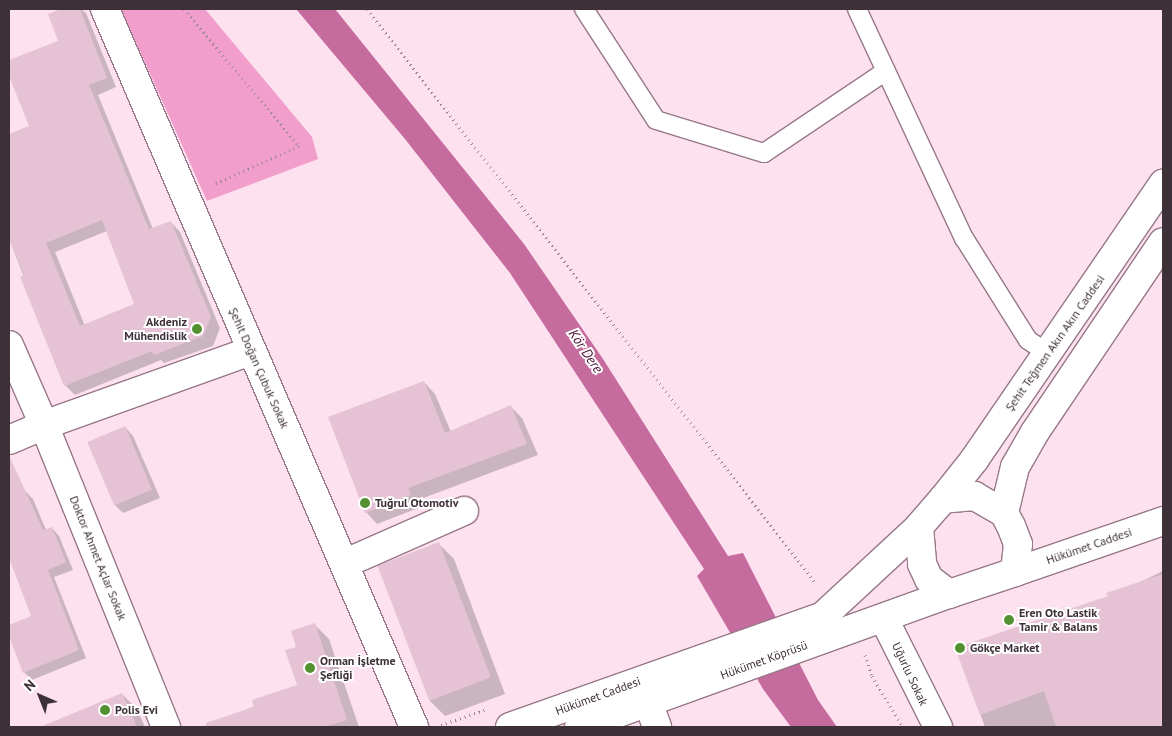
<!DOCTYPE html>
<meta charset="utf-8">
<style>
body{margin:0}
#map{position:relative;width:1172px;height:736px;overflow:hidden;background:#fde1ef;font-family:"PT Sans",sans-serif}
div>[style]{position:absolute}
.green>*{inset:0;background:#f29ecc}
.water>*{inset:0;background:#c56b9e}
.shadow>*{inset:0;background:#0003}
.building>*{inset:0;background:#e5c3d4;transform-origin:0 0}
.path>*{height:3px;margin-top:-1.5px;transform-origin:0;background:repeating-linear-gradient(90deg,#9b8691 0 1px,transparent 0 5px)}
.roads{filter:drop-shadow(1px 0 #977888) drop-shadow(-1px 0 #977888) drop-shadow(0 1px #977888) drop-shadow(0 -1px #977888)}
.lane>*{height:18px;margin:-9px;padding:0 9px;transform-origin:9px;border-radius:9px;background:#fff}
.street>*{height:28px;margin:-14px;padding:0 14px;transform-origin:14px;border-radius:14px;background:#fff}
.secondary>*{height:28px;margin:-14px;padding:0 14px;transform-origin:14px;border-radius:14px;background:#fff}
.dots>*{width:14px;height:14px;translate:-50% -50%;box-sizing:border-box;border:2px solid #fff;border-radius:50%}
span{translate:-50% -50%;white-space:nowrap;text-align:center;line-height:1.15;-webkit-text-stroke:4px #fff;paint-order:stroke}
.poi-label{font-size:12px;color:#3e3037;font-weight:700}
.right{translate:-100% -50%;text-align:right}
.left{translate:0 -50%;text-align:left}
.street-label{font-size:12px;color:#3e3037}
.water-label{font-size:14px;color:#480f33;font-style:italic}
.frame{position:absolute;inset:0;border:10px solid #3e3037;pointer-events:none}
.north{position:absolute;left:15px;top:671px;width:50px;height:50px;-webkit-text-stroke:4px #fff;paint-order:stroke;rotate:316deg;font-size:14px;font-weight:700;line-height:20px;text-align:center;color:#3e3037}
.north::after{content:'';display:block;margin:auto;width:18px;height:22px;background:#3e3037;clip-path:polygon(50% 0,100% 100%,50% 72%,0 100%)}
</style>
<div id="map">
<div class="green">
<div style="clip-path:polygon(121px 9px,205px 9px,312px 137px,318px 159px,207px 201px)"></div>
</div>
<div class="water">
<div style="clip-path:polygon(296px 9px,335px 9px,524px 244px,603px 359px,728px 556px,743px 553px,818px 700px,837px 727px,791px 727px,763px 689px,697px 576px,704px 569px,510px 273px,405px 139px)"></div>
</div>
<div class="shadow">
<div style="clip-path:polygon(evenodd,65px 9px,81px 9px,86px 13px,116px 87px,98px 95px,153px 229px,171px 222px,180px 232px,220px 328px,213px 346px,164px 363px,161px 360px,75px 395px,65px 385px,9px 238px,9px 136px,31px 127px,9px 73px,9px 61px,60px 41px,50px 15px,65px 9px,107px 231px,136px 305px,85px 326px,55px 252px,107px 231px)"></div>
<div style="clip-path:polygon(424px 382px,435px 394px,451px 432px,511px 407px,522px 418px,538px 455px,418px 500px,421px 507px,377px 524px,366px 512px)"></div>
<div style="clip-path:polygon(125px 427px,133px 436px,160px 498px,123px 513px,115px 505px)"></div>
<div style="clip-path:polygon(25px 491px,33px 499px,46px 530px,52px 528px,59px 536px,73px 570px,54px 577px,86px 658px,32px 680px,24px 672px,9px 632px,9px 626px,33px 616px,9px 555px,9px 545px,17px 542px,9px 522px,9px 498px)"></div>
<div style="clip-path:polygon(439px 544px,454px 559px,505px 694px,445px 716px,430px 701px)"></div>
<div style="clip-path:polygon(1163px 571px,1163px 727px,985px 727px,957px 649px,1109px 597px)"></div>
<div style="clip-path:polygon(314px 624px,329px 639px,359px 727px,242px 727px,237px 714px,298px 686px,298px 648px)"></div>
<div style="clip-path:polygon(122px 694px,137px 709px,145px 727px,43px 727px)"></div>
</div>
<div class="building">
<div style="clip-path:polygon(evenodd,61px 9px,80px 9px,107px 78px,89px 85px,149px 229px,171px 221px,211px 317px,203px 336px,154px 355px,152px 351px,64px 386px,20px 277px,24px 275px,9px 238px,9px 134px,29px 126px,9px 76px,9px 60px,58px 41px,48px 14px,61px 9px,102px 220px,134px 304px,80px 326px,46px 243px,102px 220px)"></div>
<div style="clip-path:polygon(424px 381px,445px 433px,511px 405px,527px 444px,408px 488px,411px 495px,365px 513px,328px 417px)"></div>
<div style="left:125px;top:426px;width:69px;height:41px;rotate:67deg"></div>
<div style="clip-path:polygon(9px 455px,43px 530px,52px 527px,66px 562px,48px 570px,79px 650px,23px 673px,9px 636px,9px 625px,31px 616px,9px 558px)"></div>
<div style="left:439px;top:542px;width:145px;height:66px;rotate:69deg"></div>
<div style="clip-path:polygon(1163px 574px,1163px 727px,1056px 727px,1044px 691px,980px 715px,955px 648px,1108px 596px,1106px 593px)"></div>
<div style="clip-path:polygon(315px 623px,347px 720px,324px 727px,206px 727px,206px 723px,254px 707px,252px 700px,297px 685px,285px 650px,296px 647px,291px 631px)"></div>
<div style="clip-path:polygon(122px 693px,137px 727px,40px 727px)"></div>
</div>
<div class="path">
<div style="left:184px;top:9px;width:179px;rotate:50deg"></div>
<div style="left:299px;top:146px;width:95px;rotate:155.9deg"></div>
<div style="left:367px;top:9px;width:729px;rotate:51.97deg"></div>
<div style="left:865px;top:655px;width:22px;rotate:72deg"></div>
<div style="left:872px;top:676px;width:60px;rotate:58.7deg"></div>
<div style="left:441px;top:725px;width:49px;rotate:-19.2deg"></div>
</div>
<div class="roads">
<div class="lane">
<div style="left:584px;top:9px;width:132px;rotate:57deg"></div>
<div style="left:656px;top:120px;width:113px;rotate:17deg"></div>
<div style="left:764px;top:153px;width:147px;rotate:-33.9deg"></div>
<div style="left:857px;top:9px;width:253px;rotate:65deg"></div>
<div style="left:964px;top:238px;width:120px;rotate:57.9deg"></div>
<div style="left:1028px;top:340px;width:23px;rotate:34deg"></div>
</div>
<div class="street">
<div style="left:105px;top:9px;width:782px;rotate:66.71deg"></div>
<div style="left:9px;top:345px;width:87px;rotate:66.4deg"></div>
<div style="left:44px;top:425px;width:220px;rotate:-19.7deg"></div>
<div style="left:9px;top:440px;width:38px;rotate:-23deg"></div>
<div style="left:44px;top:425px;width:326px;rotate:68deg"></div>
<div style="left:346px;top:563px;width:129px;rotate:-23.8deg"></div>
<div style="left:884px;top:619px;width:121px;rotate:63.4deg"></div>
<div style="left:648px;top:702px;width:27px;rotate:70deg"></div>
</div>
<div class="secondary">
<div style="left:943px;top:499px;width:50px;rotate:-51.5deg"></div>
<div style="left:974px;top:460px;width:335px;rotate:-55.6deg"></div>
<div style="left:1004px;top:513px;width:47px;rotate:-76.6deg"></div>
<div style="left:1015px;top:467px;width:40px;rotate:-60.3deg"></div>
<div style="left:1035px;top:432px;width:229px;rotate:-56deg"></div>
<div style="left:1015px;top:572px;width:28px;rotate:-84deg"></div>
<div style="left:1018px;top:544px;width:19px;rotate:-111deg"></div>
<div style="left:1011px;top:526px;width:15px;rotate:-118deg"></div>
<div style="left:1004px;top:513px;width:34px;rotate:-150deg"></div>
<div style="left:975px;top:496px;width:32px;rotate:175deg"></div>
<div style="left:943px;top:499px;width:37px;rotate:131deg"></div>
<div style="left:919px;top:527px;width:37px;rotate:85deg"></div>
<div style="left:922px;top:564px;width:17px;rotate:65deg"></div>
<div style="left:929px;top:579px;width:25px;rotate:37deg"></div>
<div style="left:949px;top:594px;width:70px;rotate:-18.4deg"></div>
<div style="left:1015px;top:572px;width:157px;rotate:-19deg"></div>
<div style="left:510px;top:727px;width:332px;rotate:-19.5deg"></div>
<div style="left:823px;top:616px;width:131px;rotate:-42.8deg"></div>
<div style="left:579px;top:727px;width:393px;rotate:-19.8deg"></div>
</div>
</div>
<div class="dots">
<div style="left:197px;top:329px;background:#539030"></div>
<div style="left:365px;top:503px;background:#539030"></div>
<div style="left:1009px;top:620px;background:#539030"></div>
<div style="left:960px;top:648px;background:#539030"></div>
<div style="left:310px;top:668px;background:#539030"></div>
<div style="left:105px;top:710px;background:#539030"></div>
</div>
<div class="poi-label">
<span class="right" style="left:187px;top:329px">Akdeniz<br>Mühendislik</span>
<span class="left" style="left:375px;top:503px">Tuğrul Otomotiv</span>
<span class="left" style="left:1019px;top:620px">Eren Oto Lastik<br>Tamir &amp; Balans</span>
<span class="left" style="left:970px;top:648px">Gökçe Market</span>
<span class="left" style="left:320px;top:668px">Orman İşletme<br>Şefliği</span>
<span class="left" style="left:115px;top:710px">Polis Evi</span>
</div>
<div class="street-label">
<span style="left:1055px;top:343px;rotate:-55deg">Şehit Teğmen Akın Akın Caddesi</span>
<span style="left:259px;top:368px;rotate:66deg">Şehit Doğan Çubuk Sokak</span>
<span style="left:1089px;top:546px;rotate:-19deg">Hükümet Caddesi</span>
<span style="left:98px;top:558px;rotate:68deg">Doktor Ahmet Açlar Sokak</span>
<span style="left:764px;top:660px;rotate:-20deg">Hükümet Köprüsü</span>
<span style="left:910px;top:674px;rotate:65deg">Uğurlu Sokak</span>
<span style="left:598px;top:696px;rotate:-20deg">Hükümet Caddesi</span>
</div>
<div class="water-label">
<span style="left:586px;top:351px;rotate:56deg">Kör Dere</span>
</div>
<div class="frame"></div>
<div class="north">N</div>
</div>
